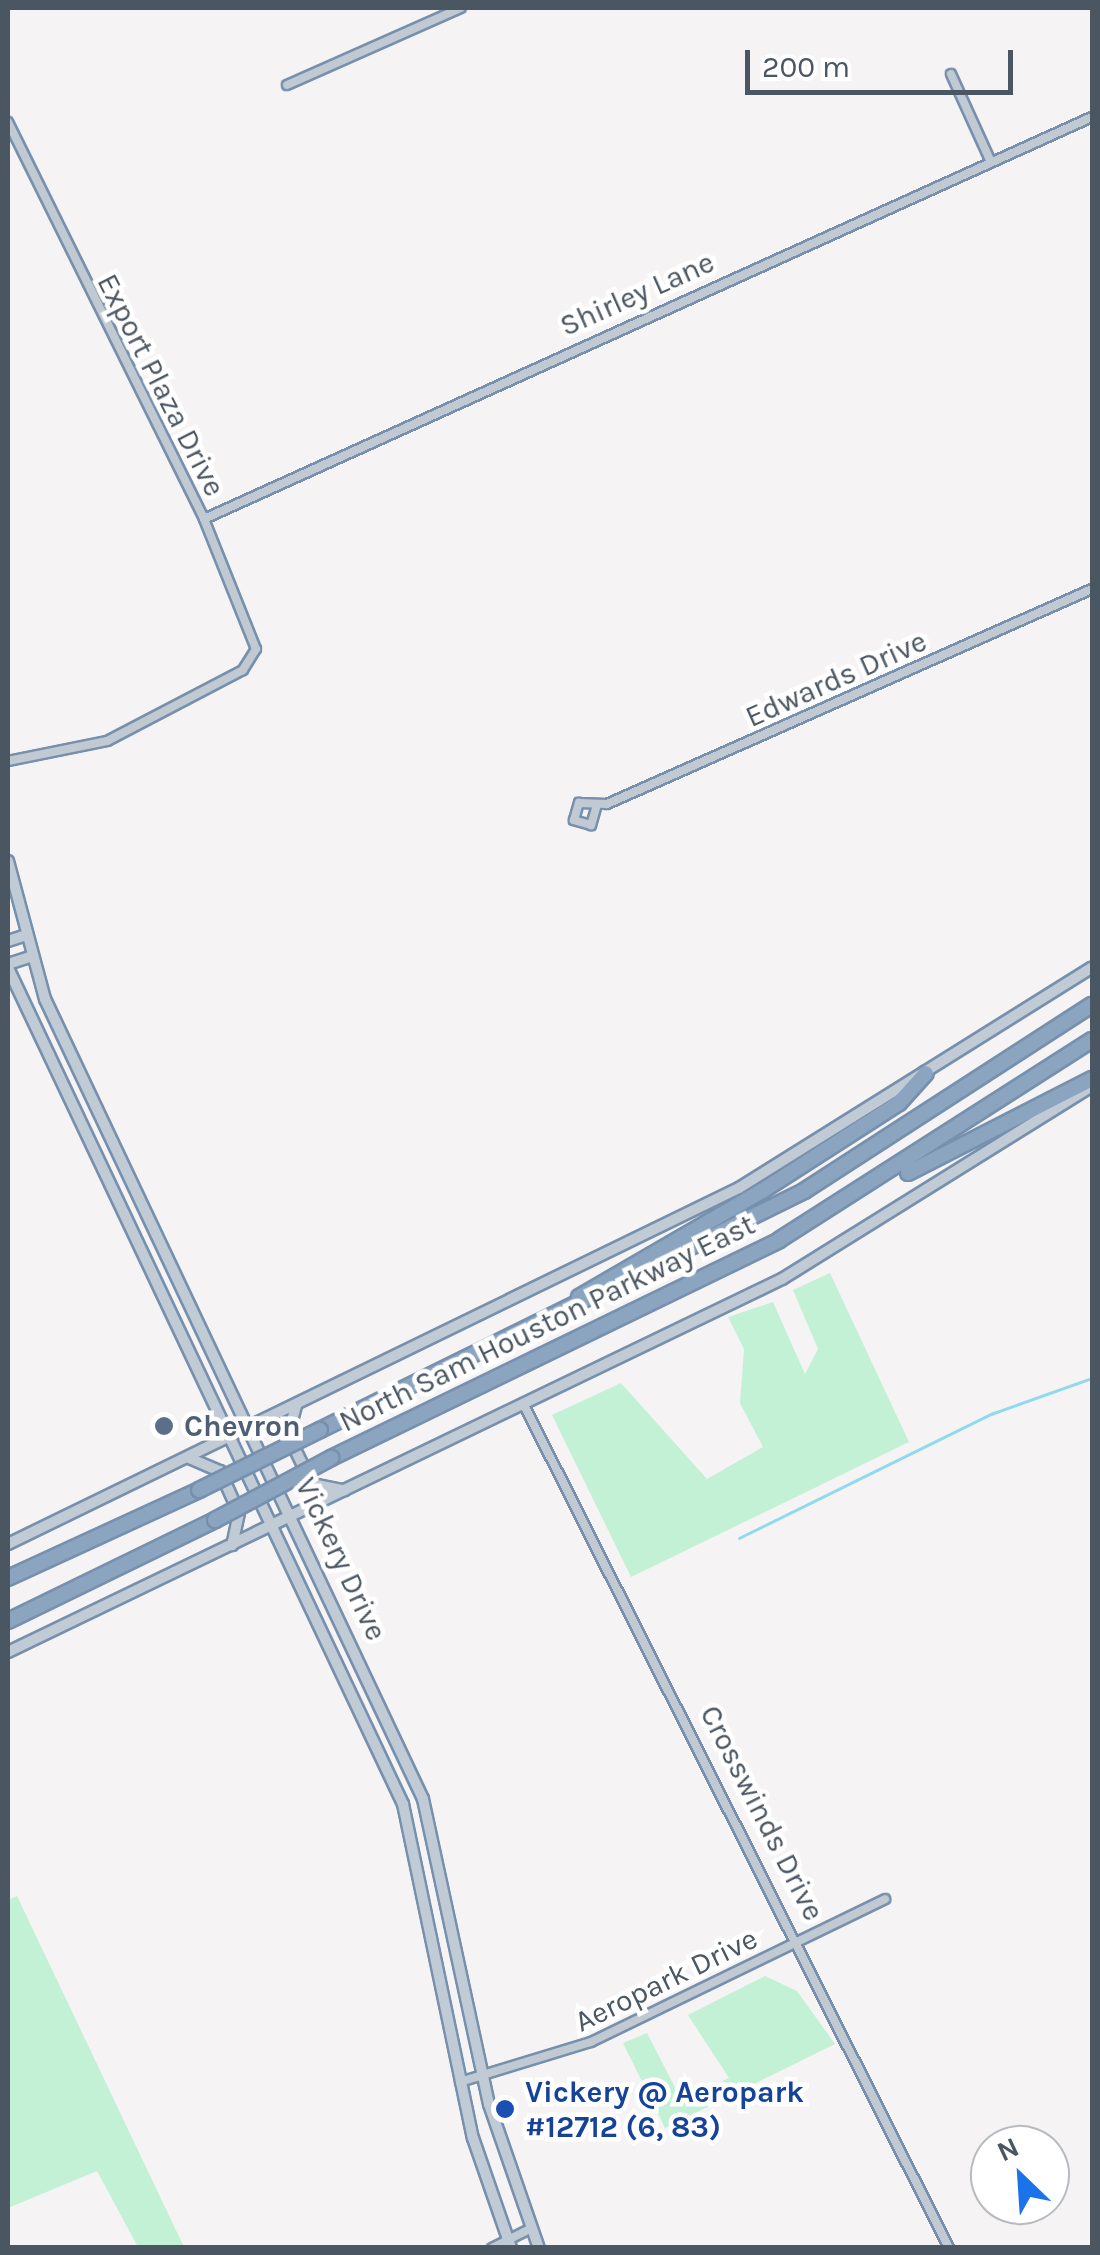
<!DOCTYPE html>
<style>
body{margin:0}
#map{position:relative;width:1100px;height:2255px;overflow:hidden;background:#f5f3f3;font-family:Karla,sans-serif}
div>[style]{position:absolute}
.green>*{inset:0;background:#c3f1d5}
.stream>*{height:2.5px;margin:-1.25px;padding:0 1.25px;transform-origin:1.25px;border-radius:1.25px;background:#90daee}
.roads{filter:drop-shadow(2px 0 #7690ad) drop-shadow(-2px 0 #7690ad) drop-shadow(0 2px #7690ad) drop-shadow(0 -2px #7690ad)}
.street>*{height:8px;margin:-4px;padding:0 4px;transform-origin:4px;border-radius:4px;background:#c1cad2}
.secondary>*{height:10px;margin:-5px;padding:0 5px;transform-origin:5px;border-radius:5px;background:#c1cbd6}
.highway>*{height:14px;margin:-7px;padding:0 7px;transform-origin:7px;border-radius:7px;background:#8ba5c1}
.bridges{filter:drop-shadow(2px 0 #7690ad) drop-shadow(-2px 0 #7690ad) drop-shadow(0 2px #7690ad) drop-shadow(0 -2px #7690ad)}
.highway-bridge>*{height:14px;margin:-7px;padding:0 7px;transform-origin:7px;border-radius:7px;background:#8ba5c1}
.dots>*{width:28px;height:28px;translate:-50% -50%;box-sizing:border-box;border:5px solid #fff;border-radius:50%}
span{translate:-50% -50%;white-space:nowrap;text-align:center;line-height:1.15;-webkit-text-stroke:9px #fff;paint-order:stroke}
.street-label{font-size:30px;color:#4a5661}
.service-label{font-size:30px;color:#4e5e75;font-weight:700}
.left{translate:0 -50%;text-align:left}
.transit-label{font-size:30px;color:#164399;font-weight:700}
.frame{position:absolute;inset:0;border:10px solid #4a5661;pointer-events:none}
.north{position:absolute;left:970px;top:2125px;width:100px;height:100px;box-sizing:border-box;background:#fff;border:2px solid #b7bbc0;border-radius:50%;rotate:335deg;font-size:28px;font-weight:700;line-height:40px;text-align:center;color:#4a5661}
.north::after{content:'';display:block;margin:auto;width:35px;height:45px;background:#1a73e8;clip-path:polygon(50% 0,100% 100%,50% 72%,0 100%)}
.scale{position:absolute;left:745px;top:50px;width:268px;height:45px;box-sizing:border-box;border:5px solid #4a5661;border-top:0;padding-left:12px;font-size:30px;line-height:35px;white-space:nowrap;color:#4a5661;-webkit-text-stroke:8px #fff;paint-order:stroke}
</style>
<div id="map">
<div class="green">
<div style="clip-path:polygon(830px 1273px,909px 1442px,631px 1577px,552px 1415px,621px 1383px,707px 1479px,763px 1447px,740px 1403px,744px 1349px,728px 1317px,773px 1302px,805px 1374px,818px 1349px,793px 1290px)"></div>
<div style="clip-path:polygon(17px 1896px,184px 2247px,138px 2247px,97px 2171px,8px 2208px,8px 1900px)"></div>
<div style="clip-path:polygon(765px 1976px,797px 1991px,835px 2044px,665px 2128px,623px 2043px,647px 2033px,682px 2101px,729px 2078px,688px 2015px)"></div>
</div>
<div class="stream">
<div style="left:739px;top:1538px;width:281px;rotate:-26.2deg"></div>
<div style="left:991px;top:1414px;width:107px;rotate:-19.6deg"></div>
</div>
<div class="roads">
<div class="street">
<div style="left:951px;top:74px;width:97px;rotate:65.6deg"></div>
<div style="left:287px;top:85px;width:190px;rotate:-23.9deg"></div>
<div style="left:8px;top:122px;width:443px;rotate:63.7deg"></div>
<div style="left:204px;top:519px;width:140px;rotate:68.2deg"></div>
<div style="left:256px;top:649px;width:25px;rotate:122deg"></div>
<div style="left:243px;top:670px;width:153px;rotate:152.4deg"></div>
<div style="left:107px;top:741px;width:101px;rotate:168.6deg"></div>
<div style="left:204px;top:519px;width:975px;rotate:-24.36deg"></div>
<div style="left:596px;top:808px;width:18px;rotate:106deg"></div>
<div style="left:591px;top:825px;width:18px;rotate:-164deg"></div>
<div style="left:574px;top:820px;width:18px;rotate:-74deg"></div>
<div style="left:579px;top:803px;width:28px;rotate:2deg"></div>
<div style="left:607px;top:804px;width:531px;rotate:-23.91deg"></div>
<div style="left:524px;top:1405px;width:944px;rotate:63.24deg"></div>
<div style="left:460px;top:2082px;width:137px;rotate:-17deg"></div>
<div style="left:591px;top:2042px;width:327px;rotate:-25.9deg"></div>
<div style="left:492px;top:2248px;width:42px;rotate:-26.6deg"></div>
</div>
<div class="secondary">
<div style="left:8px;top:861px;width:143px;rotate:75deg"></div>
<div style="left:45px;top:999px;width:885px;rotate:64.71deg"></div>
<div style="left:423px;top:1799px;width:312px;rotate:77.8deg"></div>
<div style="left:489px;top:2104px;width:152px;rotate:70.9deg"></div>
<div style="left:8px;top:941px;width:16px;rotate:-18deg"></div>
<div style="left:8px;top:964px;width:22px;rotate:-18deg"></div>
<div style="left:8px;top:968px;width:925px;rotate:64.71deg"></div>
<div style="left:403px;top:1804px;width:341px;rotate:78.2deg"></div>
<div style="left:473px;top:2138px;width:116px;rotate:70.9deg"></div>
<div style="left:296px;top:1406px;width:30px;rotate:105deg"></div>
<div style="left:288px;top:1435px;width:55px;rotate:63.9deg"></div>
<div style="left:312px;top:1484px;width:33px;rotate:11deg"></div>
<div style="left:189px;top:1458px;width:34px;rotate:23deg"></div>
<div style="left:220px;top:1471px;width:46px;rotate:65.7deg"></div>
<div style="left:239px;top:1513px;width:33px;rotate:102deg"></div>
<div style="left:8px;top:1544px;width:813px;rotate:-25.97deg"></div>
<div style="left:739px;top:1188px;width:416px;rotate:-32deg"></div>
<div style="left:8px;top:1652px;width:859px;rotate:-25.73deg"></div>
<div style="left:782px;top:1279px;width:365px;rotate:-31.9deg"></div>
</div>
<div class="highway">
<div style="left:908px;top:1173px;width:207px;rotate:-27.1deg"></div>
<div style="left:579px;top:1297px;width:211px;rotate:-30.1deg"></div>
<div style="left:762px;top:1191px;width:163px;rotate:-32.7deg"></div>
<div style="left:899px;top:1103px;width:40px;rotate:-48deg"></div>
<div style="left:320px;top:1430px;width:540px;rotate:-26.28deg"></div>
<div style="left:804px;top:1191px;width:343px;rotate:-32.9deg"></div>
<div style="left:331px;top:1458px;width:498px;rotate:-25.9deg"></div>
<div style="left:779px;top:1240px;width:371px;rotate:-32.6deg"></div>
<div style="left:8px;top:1578px;width:210px;rotate:-24.7deg"></div>
<div style="left:8px;top:1621px;width:230px;rotate:-26deg"></div>
</div>
</div>
<div class="bridges">
<div class="highway-bridge">
<div style="left:199px;top:1490px;width:135px;rotate:-26.4deg"></div>
<div style="left:215px;top:1520px;width:132px;rotate:-28.1deg"></div>
</div>
</div>
<div class="dots">
<div style="left:164px;top:1426px;background:#5c6f8a"></div>
<div style="left:505px;top:2109px;background:#1a4fb4"></div>
</div>
<div class="street-label">
<span style="left:637px;top:294px;rotate:-24deg">Shirley Lane</span>
<span style="left:161px;top:385px;rotate:63deg">Export Plaza Drive</span>
<span style="left:836px;top:679px;rotate:-24deg">Edwards Drive</span>
<span style="left:547px;top:1323px;rotate:-26deg">North Sam Houston Parkway East</span>
<span style="left:341px;top:1559px;rotate:65deg">Vickery Drive</span>
<span style="left:762px;top:1813px;rotate:63deg">Crosswinds Drive</span>
<span style="left:666px;top:1980px;rotate:-26deg">Aeropark Drive</span>
</div>
<div class="service-label">
<span class="left" style="left:184px;top:1426px">Chevron</span>
</div>
<div class="transit-label">
<span class="left" style="left:525px;top:2109px">Vickery @ Aeropark<br>#12712 (6, 83)</span>
</div>
<div class="frame"></div>
<div class="north">N</div>
<div class="scale">200 m</div>
</div>
